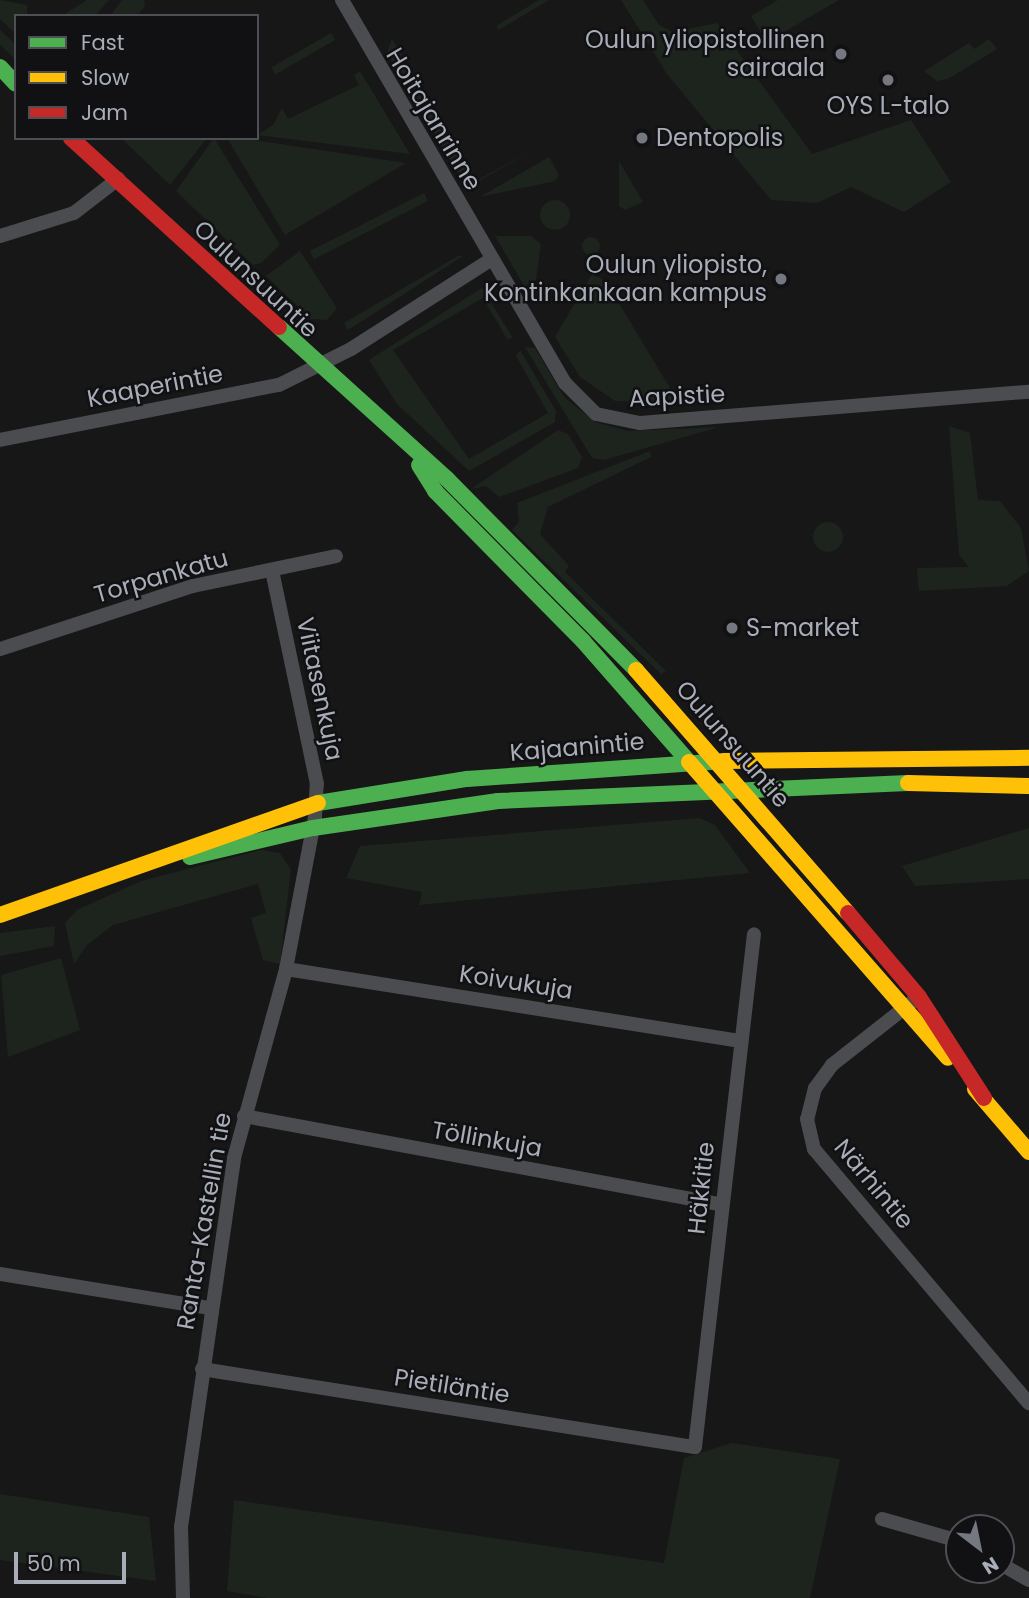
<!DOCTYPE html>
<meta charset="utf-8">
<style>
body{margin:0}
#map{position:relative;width:1029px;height:1598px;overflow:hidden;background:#171717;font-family:Poppins,sans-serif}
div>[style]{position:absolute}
.green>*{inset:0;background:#1d241e;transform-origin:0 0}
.round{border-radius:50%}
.street>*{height:14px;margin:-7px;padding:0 7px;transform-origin:7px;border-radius:7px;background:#4b4c50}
.fast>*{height:16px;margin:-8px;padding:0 8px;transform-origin:8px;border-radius:8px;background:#4caf50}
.slow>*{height:16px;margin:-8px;padding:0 8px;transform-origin:8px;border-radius:8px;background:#ffc107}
.jam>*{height:16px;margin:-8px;padding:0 8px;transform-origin:8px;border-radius:8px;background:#c62828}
.dots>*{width:19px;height:19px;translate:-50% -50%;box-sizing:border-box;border:4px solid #111113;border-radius:50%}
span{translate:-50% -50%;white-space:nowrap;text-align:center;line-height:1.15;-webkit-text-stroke:5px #111113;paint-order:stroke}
.poi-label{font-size:24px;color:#a8adb8}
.right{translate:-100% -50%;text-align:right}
.left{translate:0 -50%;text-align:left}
.street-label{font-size:24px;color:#a8adb8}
.legend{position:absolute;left:14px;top:14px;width:245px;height:126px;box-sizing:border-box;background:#111113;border:2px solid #4d4f55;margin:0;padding:9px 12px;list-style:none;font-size:21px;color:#a8adb8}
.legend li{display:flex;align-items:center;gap:14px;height:35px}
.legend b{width:35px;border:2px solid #4d4f55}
.north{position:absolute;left:945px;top:1514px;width:70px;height:70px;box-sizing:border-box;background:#111113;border:2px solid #4d4f55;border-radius:50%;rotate:148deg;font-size:19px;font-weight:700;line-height:28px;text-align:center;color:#a8adb8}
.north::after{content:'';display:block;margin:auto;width:24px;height:32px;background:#757880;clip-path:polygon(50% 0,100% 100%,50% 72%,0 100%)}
.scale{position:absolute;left:14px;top:1552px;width:112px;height:32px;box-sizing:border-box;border:4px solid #a8adb8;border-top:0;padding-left:9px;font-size:21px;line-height:24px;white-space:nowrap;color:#a8adb8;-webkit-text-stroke:5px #111113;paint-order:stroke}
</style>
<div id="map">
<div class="green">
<div style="clip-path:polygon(0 0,27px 5px,27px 16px,16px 16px,16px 34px,0 19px)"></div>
<div style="clip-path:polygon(87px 0,109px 0,95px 16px,62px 16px)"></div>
<div style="clip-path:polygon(122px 0,144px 0,145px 6px,137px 16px,110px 16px)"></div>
<div style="clip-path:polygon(539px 0,549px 0,499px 30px,496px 26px)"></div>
<div style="clip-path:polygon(621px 0,643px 0,659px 25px,673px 32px,717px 23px,812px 154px,911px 120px,951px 182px,904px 212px,851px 187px,817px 203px,771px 200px,667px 74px)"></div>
<div style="clip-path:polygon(778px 0,839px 0,767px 42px,751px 16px)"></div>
<div style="clip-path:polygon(0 30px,16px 45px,16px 60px,0 45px)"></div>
<div style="left:331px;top:33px;width:8px;height:69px;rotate:60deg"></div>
<div style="clip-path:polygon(392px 39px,476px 181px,540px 146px,467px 188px,387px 52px)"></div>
<div style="clip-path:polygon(989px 39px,997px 49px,948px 79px,937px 81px,924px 71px,969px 43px,974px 49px)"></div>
<div style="clip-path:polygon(360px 71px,410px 154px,257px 135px,273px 125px,282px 108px,288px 119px,359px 85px,354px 75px)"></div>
<div style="clip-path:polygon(121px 138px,207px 138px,170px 185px)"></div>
<div style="clip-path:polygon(214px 138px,280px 245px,261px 263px,253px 265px,176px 191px)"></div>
<div style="clip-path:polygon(227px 138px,240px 138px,406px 163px,285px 235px)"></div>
<div style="clip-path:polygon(549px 157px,559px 175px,555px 181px,480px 197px)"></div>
<div style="clip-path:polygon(619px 161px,643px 202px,625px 210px,619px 206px)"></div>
<div style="left:424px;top:193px;width:9px;height:128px;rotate:63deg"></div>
<div class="round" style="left:540px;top:200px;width:30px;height:30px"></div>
<div style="clip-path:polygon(495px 236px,531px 236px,541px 244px,533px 301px)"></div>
<div class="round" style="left:582px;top:237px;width:18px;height:18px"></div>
<div style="clip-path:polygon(300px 251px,337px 308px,327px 320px,311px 319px,266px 276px)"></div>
<div style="clip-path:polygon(463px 256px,348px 330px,344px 323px,458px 256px)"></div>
<div style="clip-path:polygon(592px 274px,605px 280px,679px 403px,615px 401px,580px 377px,555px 337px)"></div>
<div style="clip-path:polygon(482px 288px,513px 338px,507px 339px,483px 298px,393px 350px,469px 459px,548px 413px,516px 356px,520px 350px,556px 411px,555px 422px,469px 471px,397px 404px,369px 360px)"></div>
<div style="clip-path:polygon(525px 347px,535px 348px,564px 397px,595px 422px,628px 431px,719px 427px,604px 460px,592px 458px)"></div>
<div style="clip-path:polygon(949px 426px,970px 433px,978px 500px,1000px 501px,1021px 528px,1029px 571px,1007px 586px,919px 591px,917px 568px,969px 567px,959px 555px)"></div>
<div style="clip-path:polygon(558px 430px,568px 434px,582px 457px,578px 468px,499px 497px,486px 486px,471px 489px)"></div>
<div style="clip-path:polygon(650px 451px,651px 457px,548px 507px,540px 534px,569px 566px,565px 572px,666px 671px,661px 674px,512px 530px,519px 522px,517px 503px)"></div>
<div class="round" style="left:813px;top:522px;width:30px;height:30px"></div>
<div style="clip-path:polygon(700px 818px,715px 825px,750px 873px,419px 905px,422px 892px,346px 878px,360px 846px)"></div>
<div style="clip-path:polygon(1029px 828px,1029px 879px,915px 886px,902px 866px)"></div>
<div style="clip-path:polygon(261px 850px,280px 853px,291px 870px,280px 964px,263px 960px,251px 918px,266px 913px,258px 884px,113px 925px,87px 945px,74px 964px,65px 923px,77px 910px,141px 881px)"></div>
<div style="clip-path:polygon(55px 926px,54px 946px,0 956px,0 933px)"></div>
<div style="clip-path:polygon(61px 958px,80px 1030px,8px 1057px,1px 975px)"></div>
<div style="clip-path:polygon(732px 1443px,840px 1459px,810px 1598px,267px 1598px,227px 1591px,234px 1500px,664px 1563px,684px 1458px)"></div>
<div style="clip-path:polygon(0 1494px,149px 1517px,156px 1581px,0 1560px)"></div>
</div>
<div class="street">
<div style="left:342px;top:0;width:443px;rotate:59.8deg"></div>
<div style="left:565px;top:383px;width:44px;rotate:45deg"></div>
<div style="left:596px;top:414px;width:45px;rotate:11.6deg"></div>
<div style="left:640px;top:423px;width:390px;rotate:-4.6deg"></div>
<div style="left:0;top:236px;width:77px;rotate:-17.3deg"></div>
<div style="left:74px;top:213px;width:56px;rotate:-37.7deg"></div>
<div style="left:0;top:440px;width:284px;rotate:-11.2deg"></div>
<div style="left:279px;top:385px;width:80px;rotate:-26.6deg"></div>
<div style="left:351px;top:349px;width:167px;rotate:-32.6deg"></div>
<div style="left:0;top:649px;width:203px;rotate:-18.1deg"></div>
<div style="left:193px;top:586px;width:146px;rotate:-11.8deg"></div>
<div style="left:286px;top:969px;width:459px;rotate:9deg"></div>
<div style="left:912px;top:1002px;width:102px;rotate:141.8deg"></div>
<div style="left:832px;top:1065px;width:29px;rotate:126deg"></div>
<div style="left:815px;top:1088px;width:32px;rotate:104deg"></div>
<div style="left:807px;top:1119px;width:31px;rotate:77deg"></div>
<div style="left:814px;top:1149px;width:333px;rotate:49.8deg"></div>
<div style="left:244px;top:1116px;width:486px;rotate:10.5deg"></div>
<div style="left:0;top:1274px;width:213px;rotate:9.2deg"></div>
<div style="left:202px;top:1369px;width:499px;rotate:9deg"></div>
<div style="left:695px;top:1447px;width:516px;rotate:-83.44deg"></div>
<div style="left:882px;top:1519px;width:80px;rotate:15.9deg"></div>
<div style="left:1001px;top:1564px;width:32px;rotate:30deg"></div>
<div style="left:183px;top:1598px;width:71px;rotate:-91.6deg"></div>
<div style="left:181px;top:1527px;width:373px;rotate:-81.8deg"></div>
<div style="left:234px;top:1158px;width:196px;rotate:-74.6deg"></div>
<div style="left:286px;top:969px;width:155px;rotate:-79.2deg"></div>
<div style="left:315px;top:817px;width:33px;rotate:-87deg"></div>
<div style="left:317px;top:784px;width:218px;rotate:-101.9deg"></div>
</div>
<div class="fast">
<div style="left:0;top:67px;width:23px;rotate:47deg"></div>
<div style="left:279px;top:327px;width:227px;rotate:42.1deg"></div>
<div style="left:447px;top:479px;width:269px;rotate:45.3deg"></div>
<div style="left:419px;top:465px;width:31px;rotate:58deg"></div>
<div style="left:435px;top:491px;width:211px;rotate:45.4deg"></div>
<div style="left:583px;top:641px;width:161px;rotate:48.8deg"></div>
<div style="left:318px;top:803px;width:151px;rotate:-9.2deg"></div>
<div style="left:467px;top:779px;width:258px;rotate:-4deg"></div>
<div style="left:190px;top:857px;width:126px;rotate:-13.3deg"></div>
<div style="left:313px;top:828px;width:187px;rotate:-8.3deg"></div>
<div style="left:498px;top:801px;width:410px;rotate:-2.5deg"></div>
</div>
<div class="slow">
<div style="left:636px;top:670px;width:322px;rotate:48.9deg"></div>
<div style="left:724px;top:761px;width:305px;rotate:-0.6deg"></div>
<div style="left:689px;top:762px;width:393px;rotate:48.8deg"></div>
<div style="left:908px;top:783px;width:121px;rotate:1.4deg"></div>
<div style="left:0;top:915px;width:337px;rotate:-19.4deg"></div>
<div style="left:975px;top:1089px;width:83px;rotate:49.4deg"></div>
</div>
<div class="jam">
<div style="left:71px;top:138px;width:281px;rotate:42.3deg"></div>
<div style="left:848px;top:913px;width:110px;rotate:49.8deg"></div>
<div style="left:919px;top:997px;width:120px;rotate:57.2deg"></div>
</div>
<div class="dots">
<div style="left:841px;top:54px;background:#757880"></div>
<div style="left:888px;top:80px;background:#757880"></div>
<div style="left:642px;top:138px;background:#757880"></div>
<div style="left:781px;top:279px;background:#757880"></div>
<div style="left:732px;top:628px;background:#757880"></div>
</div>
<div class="poi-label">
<span class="right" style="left:825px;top:54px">Oulun yliopistollinen<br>sairaala</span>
<span style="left:888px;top:106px">OYS L-talo</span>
<span class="left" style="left:656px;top:138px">Dentopolis</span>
<span class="right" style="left:767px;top:279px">Oulun yliopisto,<br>Kontinkankaan kampus</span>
<span class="left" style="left:746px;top:628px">S-market</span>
</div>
<div class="street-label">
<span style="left:434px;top:119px;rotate:59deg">Hoitajanrinne</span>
<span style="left:256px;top:279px;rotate:43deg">Oulunsuuntie</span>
<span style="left:155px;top:386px;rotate:-11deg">Kaaperintie</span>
<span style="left:677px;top:396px;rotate:-3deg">Aapistie</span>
<span style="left:161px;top:576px;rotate:-16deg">Torpankatu</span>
<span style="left:320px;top:689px;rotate:78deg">Viitasenkuja</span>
<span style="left:733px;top:744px;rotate:49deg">Oulunsuuntie</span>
<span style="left:577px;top:747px;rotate:-5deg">Kajaanintie</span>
<span style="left:516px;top:982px;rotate:9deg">Koivukuja</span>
<span style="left:487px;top:1139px;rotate:10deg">Töllinkuja</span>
<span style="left:874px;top:1184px;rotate:50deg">Närhintie</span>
<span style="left:701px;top:1188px;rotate:-84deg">Häkkitie</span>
<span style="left:204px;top:1221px;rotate:-80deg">Ranta-Kastellin tie</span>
<span style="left:452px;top:1386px;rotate:9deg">Pietiläntie</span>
</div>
<ul class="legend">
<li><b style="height:9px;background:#4caf50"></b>Fast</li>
<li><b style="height:9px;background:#ffc107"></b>Slow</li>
<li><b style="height:9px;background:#c62828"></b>Jam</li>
</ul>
<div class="north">N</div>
<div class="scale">50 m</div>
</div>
